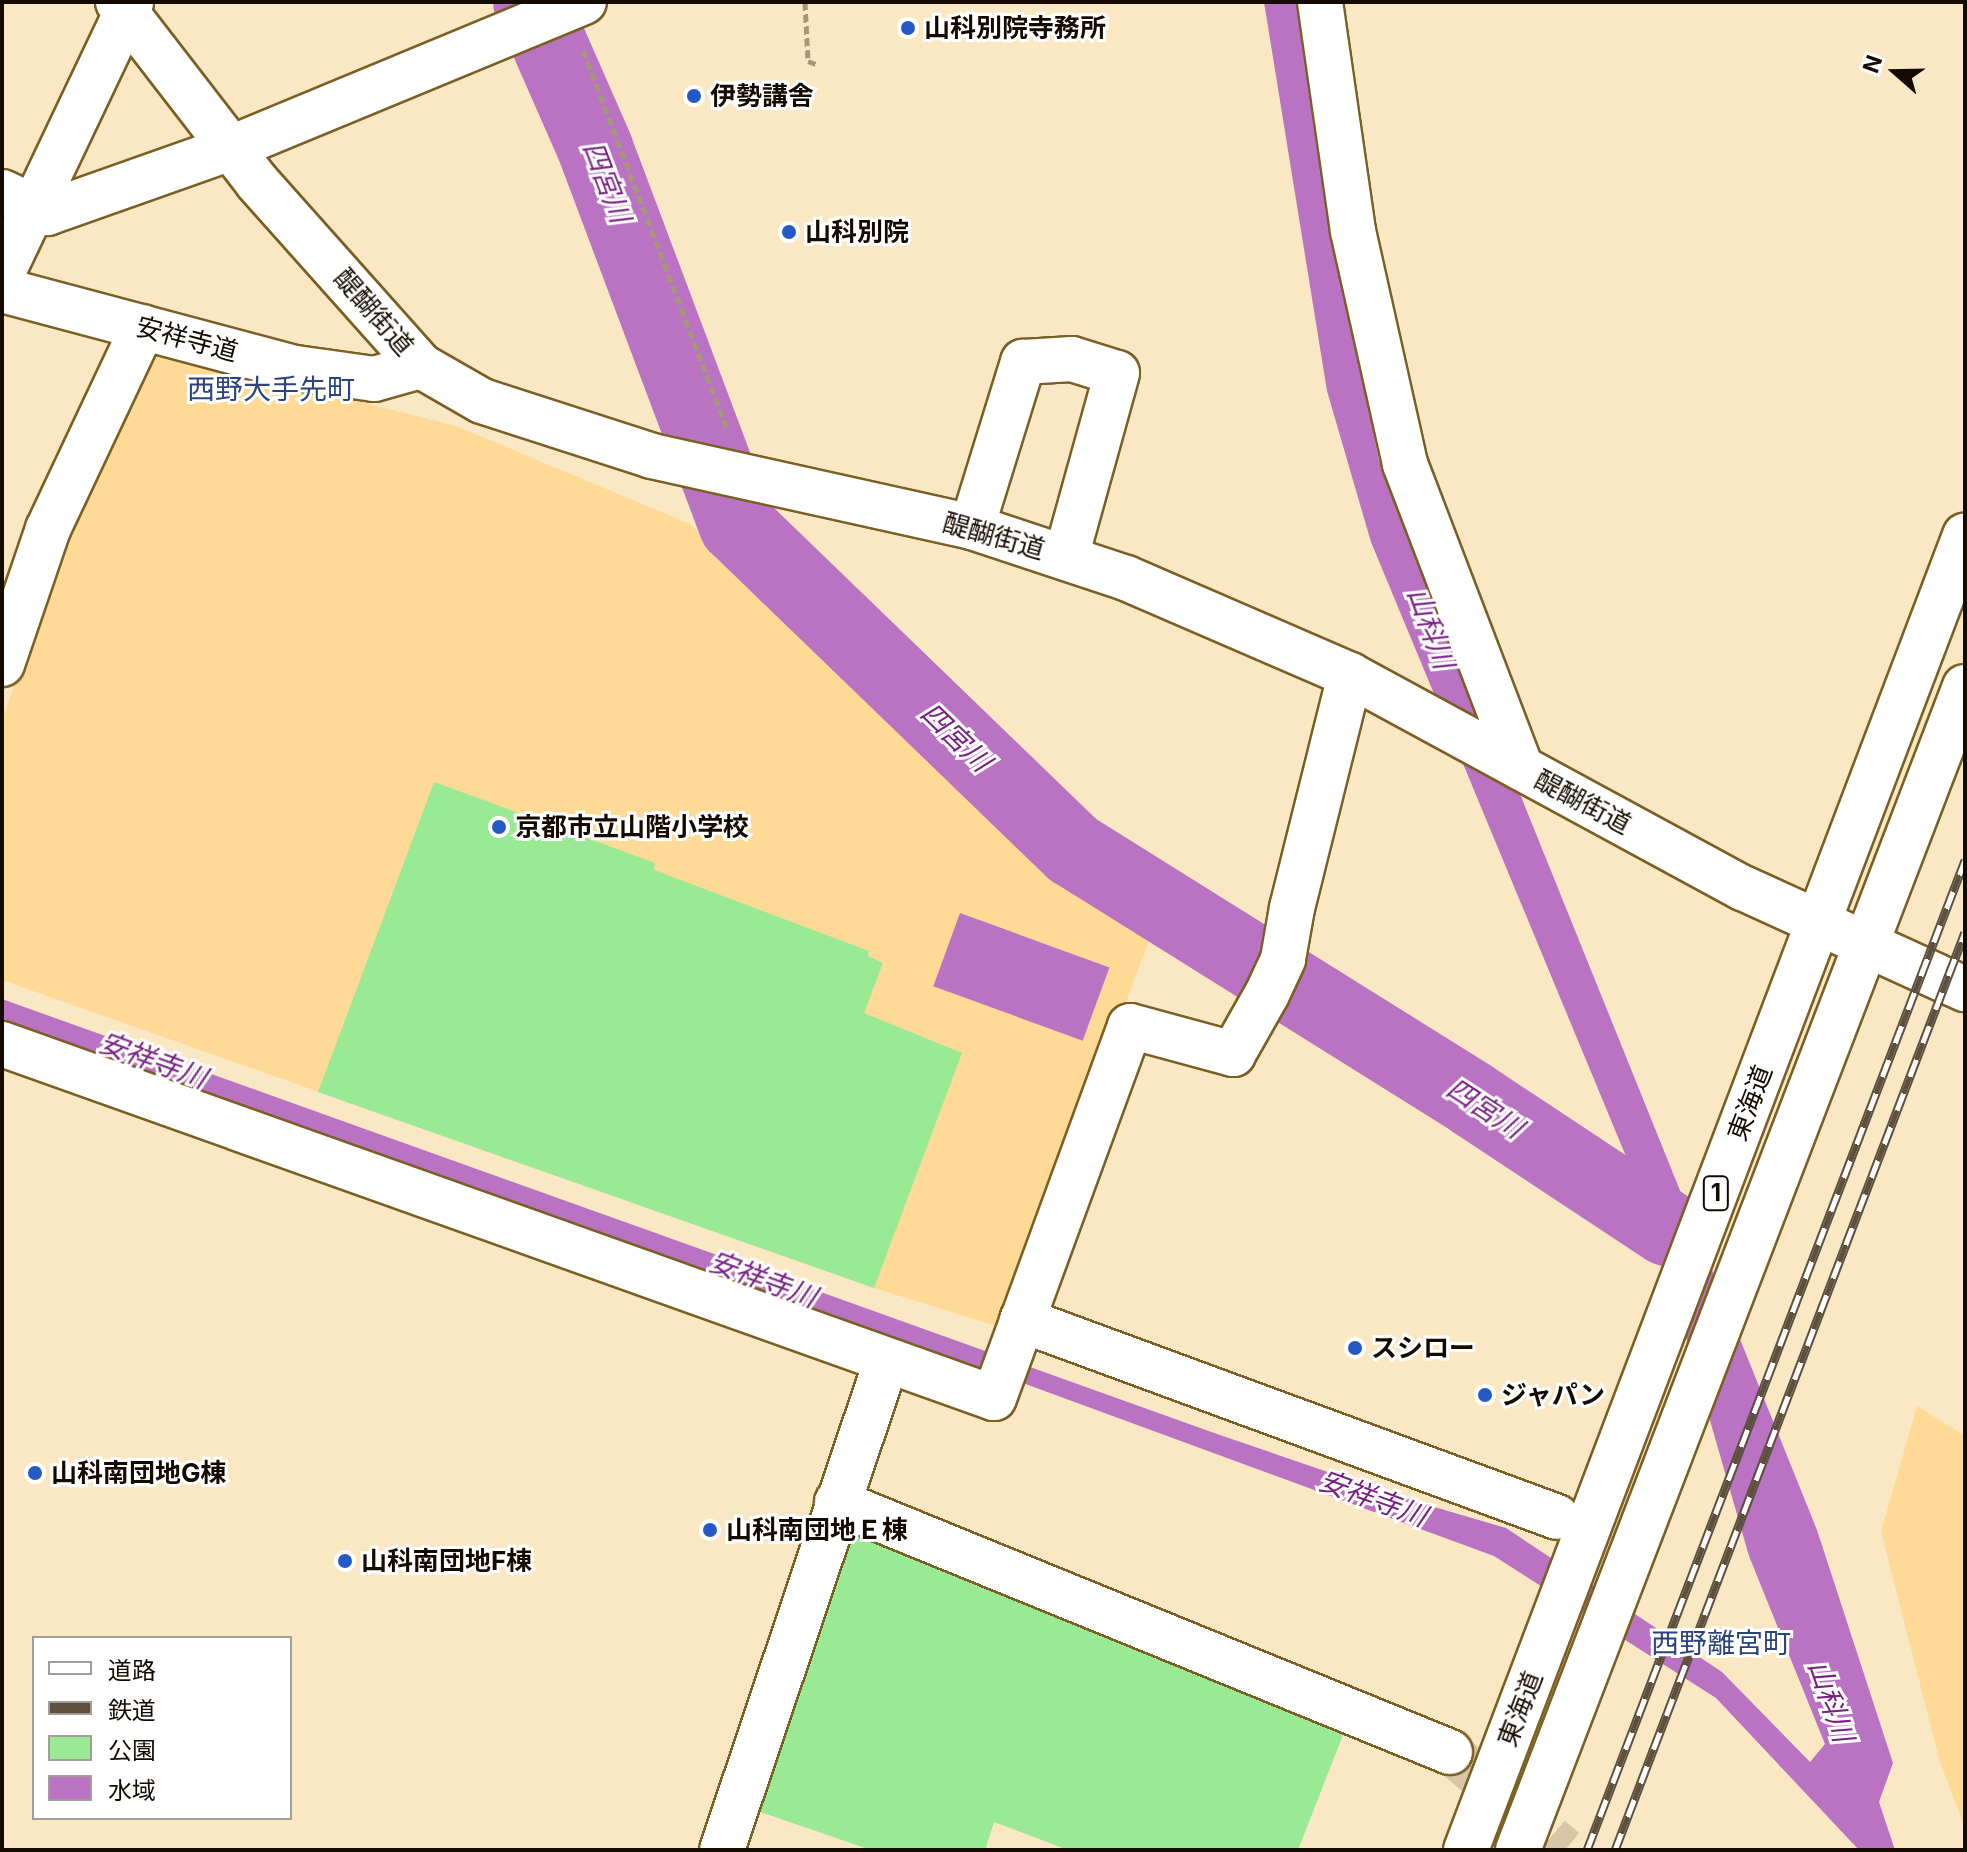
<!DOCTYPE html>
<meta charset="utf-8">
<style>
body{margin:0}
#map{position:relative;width:1967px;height:1852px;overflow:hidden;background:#fae7c3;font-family:Inter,"Noto Sans JP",sans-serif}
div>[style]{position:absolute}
.built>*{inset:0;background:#ffda96}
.green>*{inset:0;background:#9ae995}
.water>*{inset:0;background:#ba73c3;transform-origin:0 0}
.river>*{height:76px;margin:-38px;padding:0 38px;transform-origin:38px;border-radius:38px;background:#ba73c3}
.minor-tunnel>*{height:44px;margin-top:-22px;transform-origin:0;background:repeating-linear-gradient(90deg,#d8c6a6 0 44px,transparent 0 66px)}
.path>*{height:5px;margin-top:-2.5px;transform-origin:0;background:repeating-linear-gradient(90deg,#a6967b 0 8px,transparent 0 12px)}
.roads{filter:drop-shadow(2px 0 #7b5f23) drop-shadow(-2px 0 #7b5f23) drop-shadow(0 2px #7b5f23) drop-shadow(0 -2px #7b5f23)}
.minor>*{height:44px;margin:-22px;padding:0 22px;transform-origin:22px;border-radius:22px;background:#fff}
.major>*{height:44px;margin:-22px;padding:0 22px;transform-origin:22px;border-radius:22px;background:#fff}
.highway>*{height:44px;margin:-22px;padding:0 22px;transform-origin:22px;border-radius:22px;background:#fff}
.rail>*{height:9px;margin-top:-4.5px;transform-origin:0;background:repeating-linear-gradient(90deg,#fff 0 18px,#5d503e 0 36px);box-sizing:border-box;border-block:2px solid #5d503e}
.dots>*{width:22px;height:22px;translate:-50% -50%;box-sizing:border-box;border:4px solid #fff;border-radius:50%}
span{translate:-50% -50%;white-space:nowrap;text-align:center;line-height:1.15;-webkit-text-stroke:6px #fff;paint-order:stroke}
.shield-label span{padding:2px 6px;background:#fff;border:2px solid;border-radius:6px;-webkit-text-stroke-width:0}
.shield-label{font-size:24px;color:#150a00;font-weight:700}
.poi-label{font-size:26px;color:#150a00;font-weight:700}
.left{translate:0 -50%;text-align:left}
.street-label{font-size:26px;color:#150a00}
.water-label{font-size:28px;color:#782083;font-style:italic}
.neighbourhood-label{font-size:28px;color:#2a457d}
.frame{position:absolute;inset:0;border:4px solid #150a00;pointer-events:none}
.legend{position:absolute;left:32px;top:1636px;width:260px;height:184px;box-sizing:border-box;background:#fff;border:2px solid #a19d99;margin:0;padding:10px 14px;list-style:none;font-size:24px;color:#150a00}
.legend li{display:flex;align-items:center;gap:16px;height:40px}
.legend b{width:40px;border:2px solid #a19d99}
.north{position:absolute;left:1855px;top:32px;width:80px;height:80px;-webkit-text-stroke:6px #fff;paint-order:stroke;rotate:290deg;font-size:22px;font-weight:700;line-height:32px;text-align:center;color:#150a00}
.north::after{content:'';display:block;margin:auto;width:28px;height:36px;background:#150a00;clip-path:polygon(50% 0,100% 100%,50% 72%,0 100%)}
</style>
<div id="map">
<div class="built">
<div style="clip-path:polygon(161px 352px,456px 426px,690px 524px,1040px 869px,1149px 941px,1003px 1328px,874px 1288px,2px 980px,2px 720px,89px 482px,144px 365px)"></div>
<div style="clip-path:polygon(1917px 1406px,1965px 1436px,1965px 1828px,1940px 1762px,1881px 1532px)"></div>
</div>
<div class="green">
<div style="clip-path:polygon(434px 782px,655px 863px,654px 870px,869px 951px,868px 956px,883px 963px,864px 1013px,962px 1053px,874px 1288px,318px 1092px)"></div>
<div style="clip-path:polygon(844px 1522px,1350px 1717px,1298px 1850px,1068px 1850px,994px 1822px,985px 1850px,871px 1850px,743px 1806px)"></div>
</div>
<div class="water">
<div style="clip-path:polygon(1264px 2px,1299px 2px,1329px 223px,1379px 460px,1441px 625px,1520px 794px,1817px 1530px,1893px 1763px,1879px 1802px,1895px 1850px,1859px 1850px,1716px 1698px,1494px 1556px,968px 1363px,666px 1260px,2px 1022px,2px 999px,1217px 1434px,1407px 1499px,1506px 1528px,1722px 1672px,1810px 1762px,1825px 1744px,1749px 1556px,1652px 1219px,1371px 542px,1327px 391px)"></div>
<div style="left:960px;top:913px;width:159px;height:78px;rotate:20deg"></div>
</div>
<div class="river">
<div style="left:531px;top:2px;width:159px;rotate:66.3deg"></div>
<div style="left:595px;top:148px;width:403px;rotate:69.4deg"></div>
<div style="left:737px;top:525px;width:468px;rotate:44deg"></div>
<div style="left:1074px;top:850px;width:469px;rotate:32deg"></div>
<div style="left:1472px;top:1099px;width:234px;rotate:33.5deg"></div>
</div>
<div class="minor-tunnel">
<div style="left:1450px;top:1752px;width:151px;rotate:40.4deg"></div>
</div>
<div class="path">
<div style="left:805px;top:2px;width:59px;rotate:87.1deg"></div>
<div style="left:808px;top:61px;width:9px;rotate:21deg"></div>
<div style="left:583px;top:50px;width:405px;rotate:69.2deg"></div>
</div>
<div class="roads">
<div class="minor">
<div style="left:1320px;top:2px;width:231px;rotate:81.8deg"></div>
<div style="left:1353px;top:231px;width:239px;rotate:77.4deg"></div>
<div style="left:1405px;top:464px;width:325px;rotate:69.1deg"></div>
<div style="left:2px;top:192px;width:50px;rotate:25deg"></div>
<div style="left:47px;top:213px;width:195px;rotate:-19.5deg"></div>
<div style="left:231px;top:148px;width:382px;rotate:-22.5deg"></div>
<div style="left:2px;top:274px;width:301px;rotate:-64.6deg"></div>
<div style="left:2px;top:290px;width:304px;rotate:14.9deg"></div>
<div style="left:296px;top:368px;width:79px;rotate:8deg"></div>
<div style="left:374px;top:379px;width:49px;rotate:-15.5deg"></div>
<div style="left:972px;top:527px;width:173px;rotate:-72.8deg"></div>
<div style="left:1023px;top:362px;width:49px;rotate:-3.5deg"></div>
<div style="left:1072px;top:359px;width:47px;rotate:17.3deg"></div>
<div style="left:1117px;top:373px;width:191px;rotate:105.5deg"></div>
<div style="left:2px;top:664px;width:143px;rotate:-71.2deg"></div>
<div style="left:48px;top:529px;width:223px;rotate:-64.8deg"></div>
<div style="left:2px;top:1044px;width:1053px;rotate:19.64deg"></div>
<div style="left:994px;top:1398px;width:396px;rotate:-69.9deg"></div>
<div style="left:1130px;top:1026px;width:107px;rotate:15.2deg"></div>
<div style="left:1233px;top:1054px;width:69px;rotate:-60.5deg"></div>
<div style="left:1267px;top:994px;width:38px;rotate:-65deg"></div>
<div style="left:1283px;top:959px;width:52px;rotate:-80deg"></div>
<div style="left:1292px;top:908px;width:240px;rotate:-76deg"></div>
<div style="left:1022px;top:1320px;width:570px;rotate:20.21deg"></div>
<div style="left:837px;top:1502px;width:662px;rotate:22.19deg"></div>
<div style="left:722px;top:1850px;width:515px;rotate:-71.42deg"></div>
</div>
<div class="major">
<div style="left:118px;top:2px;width:227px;rotate:52.3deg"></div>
<div style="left:257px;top:182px;width:246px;rotate:48.3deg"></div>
<div style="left:421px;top:366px;width:70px;rotate:29.8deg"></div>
<div style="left:482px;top:401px;width:179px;rotate:17.9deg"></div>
<div style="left:652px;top:456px;width:328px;rotate:12.5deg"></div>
<div style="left:972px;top:527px;width:162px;rotate:18.3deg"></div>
<div style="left:1126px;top:578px;width:244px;rotate:23.4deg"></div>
<div style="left:1350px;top:675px;width:447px;rotate:28.5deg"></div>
<div style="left:1743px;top:888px;width:244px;rotate:24.5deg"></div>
</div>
<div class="highway">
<div style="left:1466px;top:1850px;width:1406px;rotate:-69.21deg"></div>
<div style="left:1518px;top:1850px;width:1246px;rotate:-68.98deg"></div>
</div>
</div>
<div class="rail">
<div style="left:1587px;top:1850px;width:1060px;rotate:-69.1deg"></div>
<div style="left:1615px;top:1850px;width:982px;rotate:-69.13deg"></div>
</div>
<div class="dots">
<div style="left:908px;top:28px;background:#2559c6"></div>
<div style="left:694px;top:96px;background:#2559c6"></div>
<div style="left:789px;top:232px;background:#2559c6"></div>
<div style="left:499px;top:827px;background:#2559c6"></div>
<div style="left:1355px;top:1348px;background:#2559c6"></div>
<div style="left:1485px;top:1395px;background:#2559c6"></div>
<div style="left:35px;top:1473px;background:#2559c6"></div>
<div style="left:710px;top:1530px;background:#2559c6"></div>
<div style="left:345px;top:1561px;background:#2559c6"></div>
</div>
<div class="shield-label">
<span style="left:1716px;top:1193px">1</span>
</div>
<div class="poi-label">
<span class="left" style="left:924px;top:28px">山科別院寺務所</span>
<span class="left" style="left:710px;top:96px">伊勢講舎</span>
<span class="left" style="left:805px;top:232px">山科別院</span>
<span class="left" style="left:515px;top:827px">京都市立山階小学校</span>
<span class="left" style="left:1371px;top:1348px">スシロー</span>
<span class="left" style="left:1501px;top:1395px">ジャパン</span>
<span class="left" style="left:51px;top:1473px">山科南団地G棟</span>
<span class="left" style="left:726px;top:1530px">山科南団地Ｅ棟</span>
<span class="left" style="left:361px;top:1561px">山科南団地F棟</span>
</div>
<div class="street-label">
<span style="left:374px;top:312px;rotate:49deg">醍醐街道</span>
<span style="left:187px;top:339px;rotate:15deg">安祥寺道</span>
<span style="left:994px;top:536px;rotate:16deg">醍醐街道</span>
<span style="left:1583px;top:802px;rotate:28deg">醍醐街道</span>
<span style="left:1750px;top:1103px;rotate:-69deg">東海道</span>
<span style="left:1520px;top:1709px;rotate:-69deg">東海道</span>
</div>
<div class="water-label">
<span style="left:607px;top:182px;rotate:69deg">四宮川</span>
<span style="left:1431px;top:628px;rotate:70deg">山科川</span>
<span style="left:956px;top:737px;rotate:44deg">四宮川</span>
<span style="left:153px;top:1060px;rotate:20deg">安祥寺川</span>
<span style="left:1485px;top:1108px;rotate:33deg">四宮川</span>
<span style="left:763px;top:1279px;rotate:20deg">安祥寺川</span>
<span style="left:1373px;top:1498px;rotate:20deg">安祥寺川</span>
<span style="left:1831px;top:1701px;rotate:71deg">山科川</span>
</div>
<div class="neighbourhood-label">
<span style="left:271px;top:389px">西野大手先町</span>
<span style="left:1721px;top:1643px">西野離宮町</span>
</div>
<div class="frame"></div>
<ul class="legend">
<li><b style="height:10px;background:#fff"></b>道路</li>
<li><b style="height:10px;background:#5d503e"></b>鉄道</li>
<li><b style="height:22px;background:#9ae995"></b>公園</li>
<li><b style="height:22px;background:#ba73c3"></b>水域</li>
</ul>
<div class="north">N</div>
</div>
